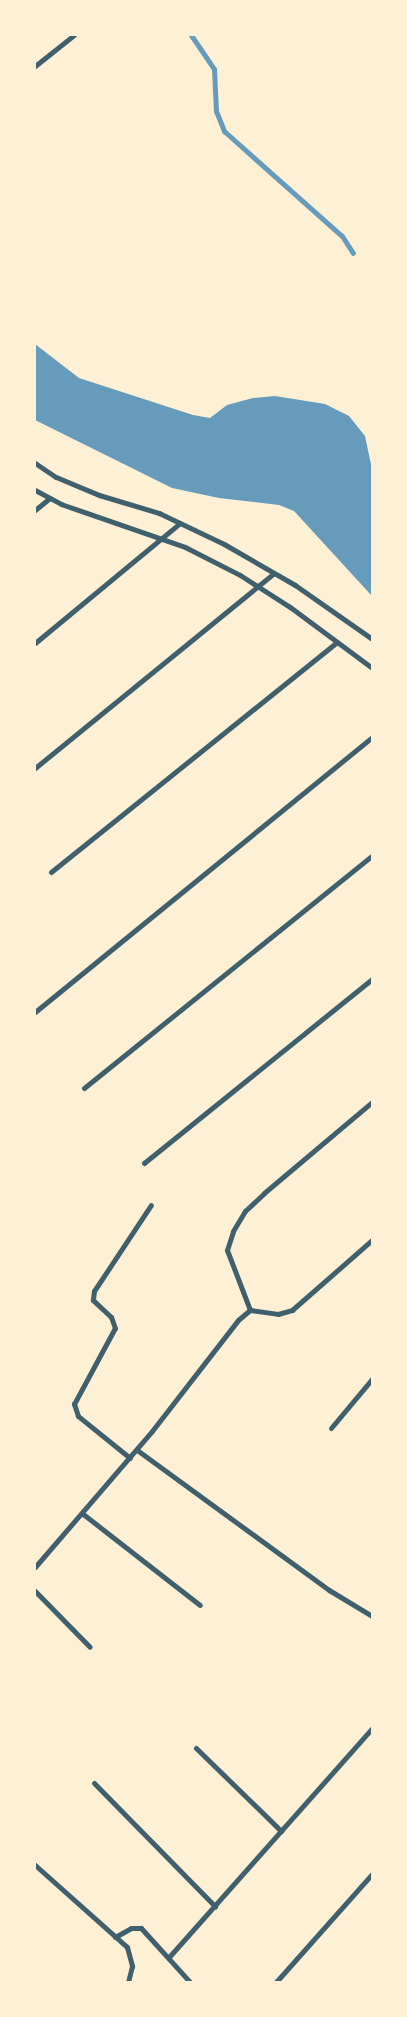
<!DOCTYPE html>
<style>
body{margin:0}
#map{position:relative;width:407px;height:2017px;overflow:hidden;background:#fdf0d5;font-family:Roboto,sans-serif}
div>[style]{position:absolute}
.water>*{inset:0;background:#669bbc}
.stream>*{height:5px;margin:-2.5px;padding:0 2.5px;transform-origin:2.5px;border-radius:2.5px;background:#669bbc}
.minor>*{height:5px;margin:-2.5px;padding:0 2.5px;transform-origin:2.5px;border-radius:2.5px;background:#3f606c}
span{translate:-50% -50%;white-space:nowrap;text-align:center;line-height:1.15;-webkit-text-stroke:4.5px #fdf0d5;paint-order:stroke}
.frame{position:absolute;inset:0;border:36px solid #fdf0d5;pointer-events:none}
</style>
<div id="map">
<div class="water">
<div style="clip-path:polygon(35px 344px,79px 378px,193px 415px,210px 418px,227px 405px,253px 398px,275px 396px,325px 404px,349px 416px,365px 436px,372px 469px,372px 596px,294px 511px,279px 505px,219px 498px,172px 488px,35px 420px)"></div>
</div>
<div class="stream">
<div style="left:191px;top:35px;width:41px;rotate:55.9deg"></div>
<div style="left:214px;top:69px;width:42px;rotate:87.3deg"></div>
<div style="left:216px;top:111px;width:22px;rotate:68deg"></div>
<div style="left:224px;top:131px;width:158px;rotate:41.7deg"></div>
<div style="left:342px;top:236px;width:20px;rotate:57deg"></div>
</div>
<div class="minor">
<div style="left:35px;top:66px;width:50px;rotate:-38.5deg"></div>
<div style="left:35px;top:463px;width:25px;rotate:34deg"></div>
<div style="left:56px;top:477px;width:47px;rotate:22.7deg"></div>
<div style="left:99px;top:495px;width:63px;rotate:16.7deg"></div>
<div style="left:159px;top:513px;width:72px;rotate:25.5deg"></div>
<div style="left:224px;top:544px;width:82px;rotate:30deg"></div>
<div style="left:295px;top:585px;width:94px;rotate:35deg"></div>
<div style="left:35px;top:490px;width:30px;rotate:28deg"></div>
<div style="left:61px;top:504px;width:131px;rotate:19.1deg"></div>
<div style="left:185px;top:547px;width:62px;rotate:27deg"></div>
<div style="left:240px;top:575px;width:59px;rotate:32.6deg"></div>
<div style="left:290px;top:607px;width:102px;rotate:36.6deg"></div>
<div style="left:35px;top:510px;width:19px;rotate:-39deg"></div>
<div style="left:35px;top:643px;width:188px;rotate:-39.6deg"></div>
<div style="left:35px;top:768px;width:308px;rotate:-39.2deg"></div>
<div style="left:51px;top:872px;width:367px;rotate:-38.8deg"></div>
<div style="left:35px;top:1012px;width:435px;rotate:-39.2deg"></div>
<div style="left:84px;top:1088px;width:370px;rotate:-38.9deg"></div>
<div style="left:144px;top:1163px;width:293px;rotate:-38.9deg"></div>
<div style="left:250px;top:1310px;width:64px;rotate:-111deg"></div>
<div style="left:227px;top:1250px;width:20px;rotate:-72deg"></div>
<div style="left:233px;top:1231px;width:23px;rotate:-59deg"></div>
<div style="left:245px;top:1211px;width:26px;rotate:-43deg"></div>
<div style="left:264px;top:1193px;width:141px;rotate:-40.1deg"></div>
<div style="left:331px;top:1428px;width:64px;rotate:-50.1deg"></div>
<div style="left:137px;top:1450px;width:238px;rotate:36.1deg"></div>
<div style="left:329px;top:1590px;width:50px;rotate:31.2deg"></div>
<div style="left:130px;top:1458px;width:67px;rotate:-141.1deg"></div>
<div style="left:78px;top:1416px;width:13px;rotate:-108deg"></div>
<div style="left:74px;top:1404px;width:86px;rotate:-61.7deg"></div>
<div style="left:115px;top:1328px;width:12px;rotate:-110deg"></div>
<div style="left:111px;top:1317px;width:25px;rotate:-137deg"></div>
<div style="left:93px;top:1300px;width:9px;rotate:-84deg"></div>
<div style="left:94px;top:1291px;width:103px;rotate:-56.5deg"></div>
<div style="left:83px;top:1514px;width:148px;rotate:37.9deg"></div>
<div style="left:35px;top:1567px;width:179px;rotate:-49.3deg"></div>
<div style="left:152px;top:1431px;width:140px;rotate:-52.2deg"></div>
<div style="left:238px;top:1320px;width:16px;rotate:-40deg"></div>
<div style="left:250px;top:1310px;width:28px;rotate:8deg"></div>
<div style="left:278px;top:1314px;width:15px;rotate:-16deg"></div>
<div style="left:292px;top:1310px;width:106px;rotate:-41.2deg"></div>
<div style="left:35px;top:1591px;width:78px;rotate:45.5deg"></div>
<div style="left:196px;top:1748px;width:119px;rotate:44.3deg"></div>
<div style="left:94px;top:1783px;width:173px;rotate:45.5deg"></div>
<div style="left:35px;top:1865px;width:123px;rotate:41.7deg"></div>
<div style="left:127px;top:1947px;width:20px;rotate:75deg"></div>
<div style="left:132px;top:1966px;width:16px;rotate:104deg"></div>
<div style="left:115px;top:1937px;width:18px;rotate:-29deg"></div>
<div style="left:131px;top:1928px;width:10px"></div>
<div style="left:141px;top:1928px;width:73px;rotate:47.8deg"></div>
<div style="left:169px;top:1957px;width:306px;rotate:-48.4deg"></div>
<div style="left:276px;top:1982px;width:144px;rotate:-48.4deg"></div>
</div>
<div class="frame"></div>
</div>
